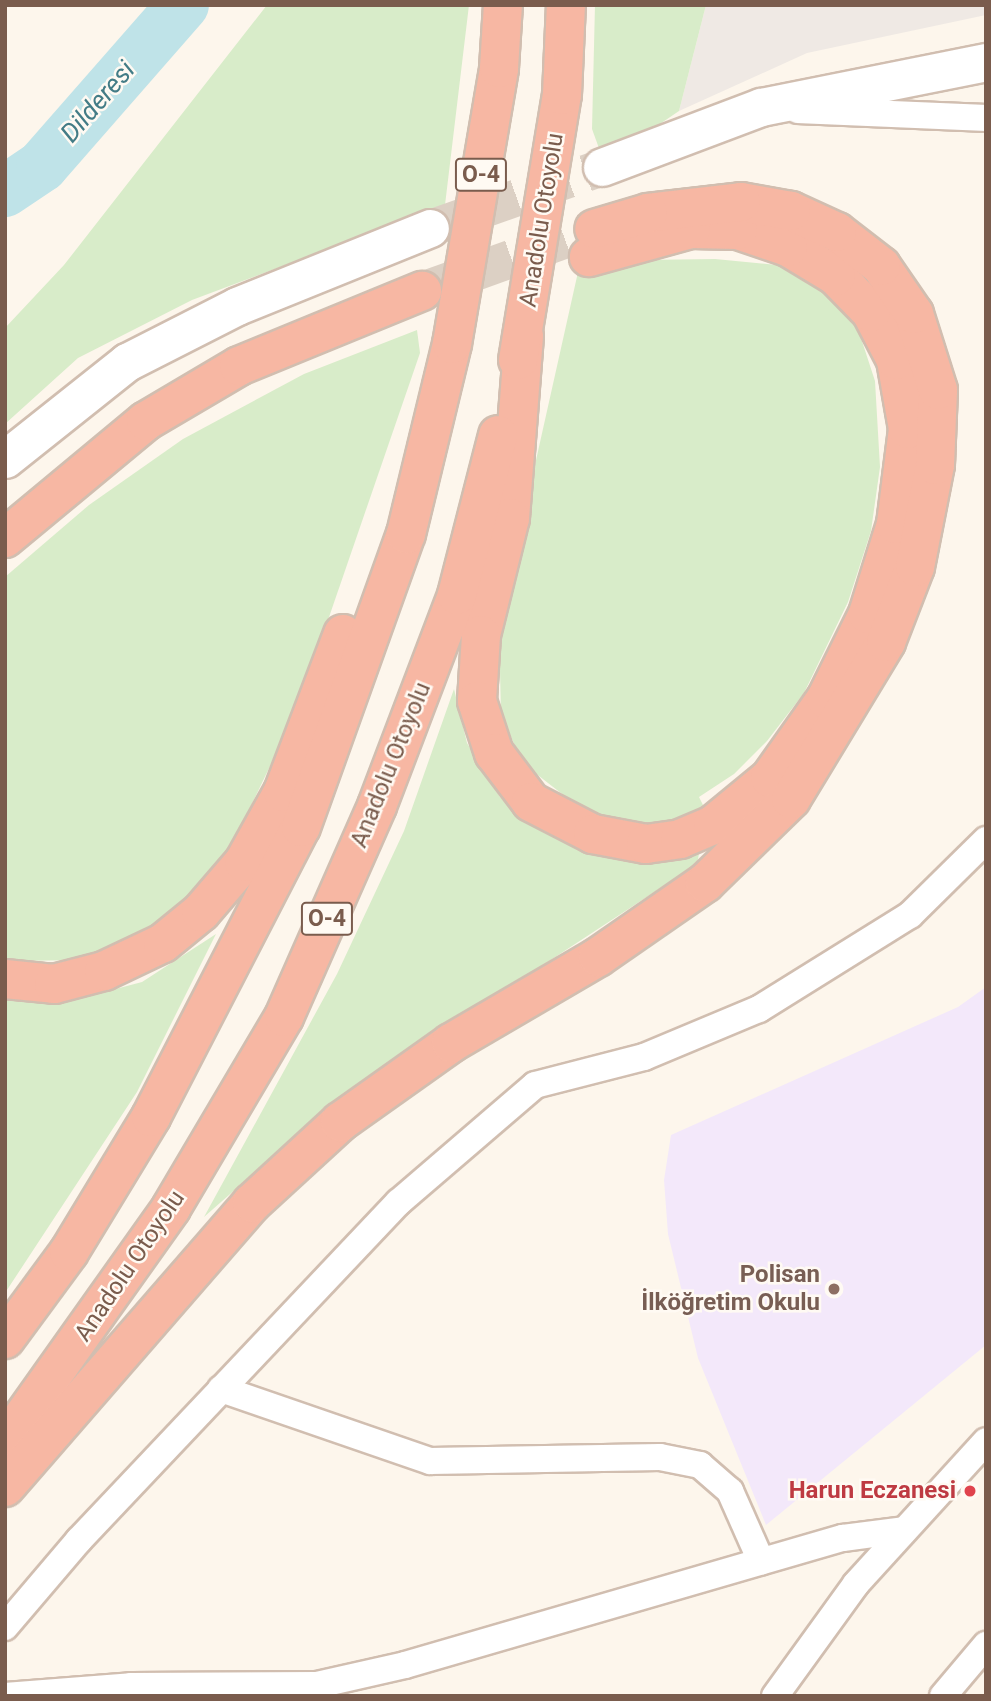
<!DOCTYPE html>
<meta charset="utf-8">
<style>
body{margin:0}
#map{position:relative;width:991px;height:1701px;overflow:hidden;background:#fdf6ec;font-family:Roboto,sans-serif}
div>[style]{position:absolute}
.industrial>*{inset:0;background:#efe9e4}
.education>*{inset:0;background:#f3e8fa}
.green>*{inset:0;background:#d8ecc9}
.river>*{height:52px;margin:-26px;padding:0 26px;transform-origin:26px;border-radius:26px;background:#bfe3e8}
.secondary-tunnel>*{height:37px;margin-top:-18.5px;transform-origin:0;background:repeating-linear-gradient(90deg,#dcd0c4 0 37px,transparent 0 55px)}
.motorway-tunnel>*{height:38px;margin-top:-19px;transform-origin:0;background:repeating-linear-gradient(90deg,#dcd0c4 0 38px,transparent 0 57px)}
.roads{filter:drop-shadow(2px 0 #d1beb0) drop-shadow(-2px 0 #d1beb0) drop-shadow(0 2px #d1beb0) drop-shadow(0 -2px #d1beb0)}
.minor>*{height:26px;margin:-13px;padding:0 13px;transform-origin:13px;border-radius:13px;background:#fff}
.secondary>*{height:37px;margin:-18.5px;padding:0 18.5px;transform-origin:18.5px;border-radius:18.5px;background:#fff}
.motorway>*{height:38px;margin:-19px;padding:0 19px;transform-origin:19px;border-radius:19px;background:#f7b7a3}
.dots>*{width:19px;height:19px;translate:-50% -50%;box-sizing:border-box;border:4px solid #fffaf3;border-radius:50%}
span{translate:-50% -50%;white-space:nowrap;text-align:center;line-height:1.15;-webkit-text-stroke:5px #fffaf3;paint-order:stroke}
.shield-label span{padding:2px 5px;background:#fffaf3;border:2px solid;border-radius:5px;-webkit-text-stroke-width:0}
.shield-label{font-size:23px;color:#7a5c4d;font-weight:700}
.street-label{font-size:24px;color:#7a5c4d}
.education-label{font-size:24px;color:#785e54;font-weight:700}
.right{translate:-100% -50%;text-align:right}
.health-label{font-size:24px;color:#be3a42;font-weight:700}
.water-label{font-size:26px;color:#437c86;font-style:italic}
.frame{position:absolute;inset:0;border:7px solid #7a5c4d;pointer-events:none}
</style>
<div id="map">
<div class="industrial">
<div style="clip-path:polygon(706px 5px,986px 5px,986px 15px,807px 53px,679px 111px)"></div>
</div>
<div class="education">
<div style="clip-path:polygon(986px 987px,986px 1345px,766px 1525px,698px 1358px,668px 1234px,664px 1180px,671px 1135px,958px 1007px)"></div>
</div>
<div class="green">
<div style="clip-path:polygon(267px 5px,469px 5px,445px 205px,192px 300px,78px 358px,5px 424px,5px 328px,64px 265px)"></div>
<div style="clip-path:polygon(595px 5px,706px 5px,679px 111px,604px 162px,592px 129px)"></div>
<div style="clip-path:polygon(715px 259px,777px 265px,828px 291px,859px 332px,875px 381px,880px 467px,871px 531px,848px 602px,804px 693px,767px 741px,734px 774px,699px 797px,705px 809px,659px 827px,615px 823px,566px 797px,530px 769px,515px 746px,501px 715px,499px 626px,578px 272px,643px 260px)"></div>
<div style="clip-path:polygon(417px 330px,420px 353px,297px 710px,223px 864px,188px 905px,148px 933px,87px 960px,5px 961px,5px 577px,89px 505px,183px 439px,304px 374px)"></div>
<div style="clip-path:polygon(454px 689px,467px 743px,500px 797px,541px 830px,587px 853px,645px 863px,699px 854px,697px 864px,336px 1101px,204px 1217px,337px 974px,404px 831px)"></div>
<div style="clip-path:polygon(216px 934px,137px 1092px,5px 1293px,5px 995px,93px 995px,142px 982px)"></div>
</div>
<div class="river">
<div style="left:5px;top:191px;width:45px;rotate:-34deg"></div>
<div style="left:42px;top:166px;width:214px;rotate:-48.8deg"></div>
</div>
<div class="secondary-tunnel">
<div style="left:430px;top:228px;width:182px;rotate:-19.5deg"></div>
</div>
<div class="motorway-tunnel">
<div style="left:422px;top:291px;width:183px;rotate:-19.8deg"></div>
</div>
<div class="roads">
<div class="minor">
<div style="left:798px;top:110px;width:188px;rotate:2.4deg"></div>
<div style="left:221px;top:1389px;width:221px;rotate:19deg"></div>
<div style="left:430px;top:1461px;width:230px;rotate:-1deg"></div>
<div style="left:660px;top:1457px;width:41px;rotate:11.3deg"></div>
<div style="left:700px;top:1465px;width:40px;rotate:41deg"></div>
<div style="left:730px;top:1491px;width:77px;rotate:66.1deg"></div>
<div style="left:5px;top:1627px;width:114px;rotate:-49.6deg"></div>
<div style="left:79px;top:1540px;width:465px;rotate:-46.6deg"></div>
<div style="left:399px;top:1202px;width:179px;rotate:-40.7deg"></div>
<div style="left:535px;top:1085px;width:113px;rotate:-14.4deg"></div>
<div style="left:644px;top:1057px;width:125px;rotate:-22.7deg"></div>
<div style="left:759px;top:1009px;width:178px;rotate:-31.9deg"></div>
<div style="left:910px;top:915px;width:107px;rotate:-44.6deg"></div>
<div style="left:5px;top:1696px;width:126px;rotate:-4.5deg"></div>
<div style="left:131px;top:1686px;width:186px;rotate:-0.3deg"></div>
<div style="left:317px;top:1685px;width:90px;rotate:-12.8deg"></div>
<div style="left:405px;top:1665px;width:456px;rotate:-16.2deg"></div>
<div style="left:843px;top:1538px;width:62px;rotate:-7.5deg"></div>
<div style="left:775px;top:1696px;width:138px;rotate:-54.1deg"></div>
<div style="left:856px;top:1584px;width:193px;rotate:-47.7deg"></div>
<div style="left:943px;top:1696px;width:67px;rotate:-49.9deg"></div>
</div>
<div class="secondary">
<div style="left:602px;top:167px;width:170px;rotate:-20.7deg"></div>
<div style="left:761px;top:107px;width:229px;rotate:-11.3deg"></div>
<div style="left:5px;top:459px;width:156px;rotate:-38.5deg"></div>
<div style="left:127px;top:362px;width:123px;rotate:-27deg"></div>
<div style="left:237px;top:306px;width:208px;rotate:-22deg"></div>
</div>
<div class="motorway">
<div style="left:524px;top:336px;width:183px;rotate:94.4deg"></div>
<div style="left:510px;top:518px;width:121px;rotate:103.9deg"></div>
<div style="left:481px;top:635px;width:66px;rotate:93.5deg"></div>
<div style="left:477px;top:701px;width:55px;rotate:71.9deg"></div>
<div style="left:494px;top:753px;width:61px;rotate:52.9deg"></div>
<div style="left:531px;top:802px;width:70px;rotate:27.3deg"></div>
<div style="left:593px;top:834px;width:54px;rotate:10.7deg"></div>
<div style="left:646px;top:844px;width:34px;rotate:-8deg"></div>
<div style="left:680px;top:839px;width:36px;rotate:-23deg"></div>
<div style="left:713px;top:825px;width:74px;rotate:-39.5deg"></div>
<div style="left:770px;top:778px;width:97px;rotate:-54.7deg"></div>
<div style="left:826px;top:699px;width:95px;rotate:-63.7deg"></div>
<div style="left:868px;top:614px;width:94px;rotate:-72.7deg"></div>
<div style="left:896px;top:524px;width:96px;rotate:-82.8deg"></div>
<div style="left:908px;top:429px;width:70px;rotate:-99.9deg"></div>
<div style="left:896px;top:360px;width:54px;rotate:-117.5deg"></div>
<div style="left:871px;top:312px;width:50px;rotate:-134.2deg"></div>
<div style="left:836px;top:276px;width:56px;rotate:-148.9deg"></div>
<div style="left:788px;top:247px;width:53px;rotate:-161.2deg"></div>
<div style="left:738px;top:230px;width:47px;rotate:-178.8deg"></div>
<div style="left:691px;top:229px;width:106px;rotate:164.6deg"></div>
<div style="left:518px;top:360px;width:269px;rotate:-80.6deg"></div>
<div style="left:562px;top:95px;width:90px;rotate:-87.5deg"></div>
<div style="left:5px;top:538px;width:183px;rotate:-39.7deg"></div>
<div style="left:146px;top:421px;width:108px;rotate:-30.6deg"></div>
<div style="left:239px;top:366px;width:198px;rotate:-22.3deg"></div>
<div style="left:5px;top:979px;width:49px;rotate:5.8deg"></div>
<div style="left:54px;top:984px;width:52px;rotate:-14.6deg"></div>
<div style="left:104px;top:971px;width:65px;rotate:-25.4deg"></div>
<div style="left:163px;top:943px;width:49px;rotate:-39.2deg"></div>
<div style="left:201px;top:912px;width:66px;rotate:-49.3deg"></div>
<div style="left:244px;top:862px;width:80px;rotate:-60.9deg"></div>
<div style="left:283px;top:792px;width:169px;rotate:-69.2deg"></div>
<div style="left:5px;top:1339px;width:108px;rotate:-53.7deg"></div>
<div style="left:69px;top:1252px;width:158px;rotate:-58.7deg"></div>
<div style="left:151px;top:1117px;width:326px;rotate:-62.7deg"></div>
<div style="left:301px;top:827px;width:311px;rotate:-70.3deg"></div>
<div style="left:406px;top:534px;width:195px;rotate:-76.4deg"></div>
<div style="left:452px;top:344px;width:280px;rotate:-80.3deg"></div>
<div style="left:499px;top:68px;width:63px;rotate:-86.4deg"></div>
<div style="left:5px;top:1442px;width:287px;rotate:-54.6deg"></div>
<div style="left:171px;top:1208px;width:222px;rotate:-59.4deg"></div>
<div style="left:284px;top:1017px;width:231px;rotate:-66.2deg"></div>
<div style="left:377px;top:806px;width:226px;rotate:-69.2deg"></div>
<div style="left:457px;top:595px;width:165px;rotate:-75.6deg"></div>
<div style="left:5px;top:1487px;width:376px;rotate:-49deg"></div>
<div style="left:252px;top:1203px;width:120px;rotate:-42.6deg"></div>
<div style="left:340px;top:1122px;width:136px;rotate:-35.4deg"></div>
<div style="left:451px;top:1043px;width:170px;rotate:-30.3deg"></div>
<div style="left:598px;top:957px;width:130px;rotate:-34.7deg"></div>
<div style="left:705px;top:883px;width:120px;rotate:-44.3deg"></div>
<div style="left:791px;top:799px;width:184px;rotate:-58.8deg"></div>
<div style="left:886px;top:642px;width:80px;rotate:-68.9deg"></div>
<div style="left:915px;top:567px;width:104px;rotate:-78.9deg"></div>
<div style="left:935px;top:465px;width:75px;rotate:-87.7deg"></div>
<div style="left:938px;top:390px;width:80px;rotate:-107.5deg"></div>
<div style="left:914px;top:314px;width:58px;rotate:-124.5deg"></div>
<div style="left:881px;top:266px;width:56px;rotate:-142.3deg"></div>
<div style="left:837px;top:232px;width:51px;rotate:-155.5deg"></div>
<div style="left:791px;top:211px;width:51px;rotate:-169.8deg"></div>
<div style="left:741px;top:202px;width:94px;rotate:173.3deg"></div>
<div style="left:648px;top:213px;width:56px;rotate:163.5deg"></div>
</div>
</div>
<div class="dots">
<div style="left:834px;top:1289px;background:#8d6e63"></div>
<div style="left:970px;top:1491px;background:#e0444e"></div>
</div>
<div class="shield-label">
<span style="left:481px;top:175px">O-4</span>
<span style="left:327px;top:919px">O-4</span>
</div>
<div class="street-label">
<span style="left:542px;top:220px;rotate:-81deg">Anadolu Otoyolu</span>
<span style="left:391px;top:765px;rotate:-68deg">Anadolu Otoyolu</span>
<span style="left:130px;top:1266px;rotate:-56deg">Anadolu Otoyolu</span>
</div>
<div class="education-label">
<span class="right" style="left:820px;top:1289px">Polisan<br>İlköğretim Okulu</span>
</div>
<div class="health-label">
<span class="right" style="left:956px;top:1491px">Harun Eczanesi</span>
</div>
<div class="water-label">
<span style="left:98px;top:102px;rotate:-49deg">Dilderesi</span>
</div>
<div class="frame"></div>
</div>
